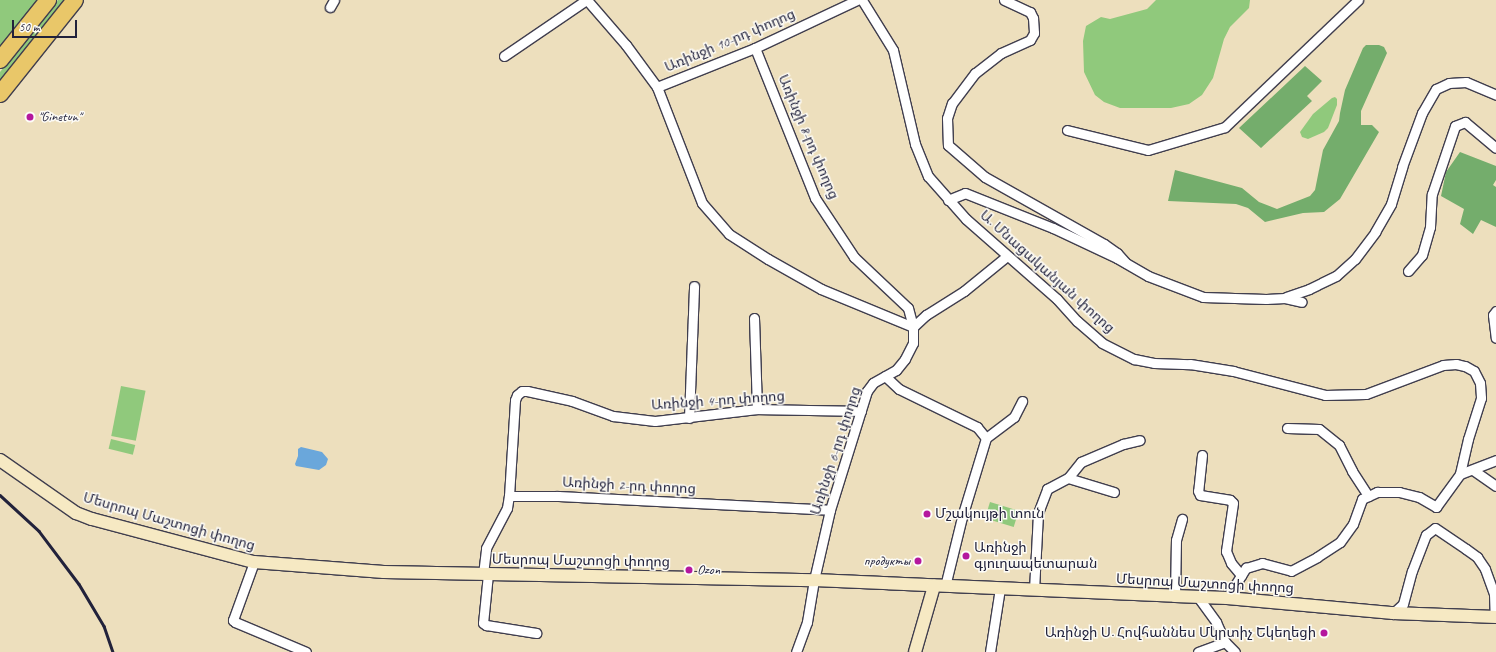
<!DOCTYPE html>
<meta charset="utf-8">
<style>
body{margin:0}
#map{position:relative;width:1496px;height:652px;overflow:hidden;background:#eddfbd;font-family:Caveat,"Noto Sans Armenian",sans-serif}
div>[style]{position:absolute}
.green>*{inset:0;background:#90c97c;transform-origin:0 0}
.forest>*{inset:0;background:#74ad6c}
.water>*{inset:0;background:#6aa7db}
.roads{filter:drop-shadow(1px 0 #403e4e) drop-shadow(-1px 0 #403e4e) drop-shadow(0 1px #403e4e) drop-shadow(0 -1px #403e4e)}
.street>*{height:9px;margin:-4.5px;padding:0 4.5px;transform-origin:4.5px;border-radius:4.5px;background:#fff}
.secondary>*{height:12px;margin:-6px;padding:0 6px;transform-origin:6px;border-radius:6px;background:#f6e9c3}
.highway>*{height:16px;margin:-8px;padding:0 8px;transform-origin:8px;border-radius:8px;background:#e9c769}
.rail>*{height:2.5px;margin:-1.25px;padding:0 1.25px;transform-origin:1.25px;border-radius:1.25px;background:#22223b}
.dots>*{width:11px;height:11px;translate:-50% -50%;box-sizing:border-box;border:2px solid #fdfcf7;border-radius:50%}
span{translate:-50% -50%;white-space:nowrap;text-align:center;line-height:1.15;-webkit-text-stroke:3px #fdfcf7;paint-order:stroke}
.street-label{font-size:14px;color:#22223b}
.poi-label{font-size:14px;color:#22223b}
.left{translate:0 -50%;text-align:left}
.right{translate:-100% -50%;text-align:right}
.scale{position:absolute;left:12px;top:20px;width:65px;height:18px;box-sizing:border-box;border:2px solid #22223b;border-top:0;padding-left:5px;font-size:12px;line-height:14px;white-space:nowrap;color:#22223b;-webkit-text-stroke:3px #fdfcf7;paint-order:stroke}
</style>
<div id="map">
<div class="green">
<div style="clip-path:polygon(0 0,37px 0,0 48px)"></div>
<div style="clip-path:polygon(58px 0,65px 0,0 83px,0 72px)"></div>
<div style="clip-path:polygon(1156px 0,1250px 0,1249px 8px,1230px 27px,1224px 39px,1213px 78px,1202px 95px,1189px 104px,1171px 108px,1120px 108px,1104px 102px,1095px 95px,1084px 72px,1083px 41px,1086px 26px,1101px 17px,1110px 19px,1147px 9px)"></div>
<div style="clip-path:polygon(1335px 97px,1337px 99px,1337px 105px,1328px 128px,1324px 132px,1308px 139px,1302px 137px,1300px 132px,1313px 114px,1332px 98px)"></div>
<div style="left:121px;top:386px;width:25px;height:51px;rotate:11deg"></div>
<div style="left:111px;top:439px;width:25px;height:10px;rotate:14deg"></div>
<div style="left:990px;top:502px;width:30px;height:17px;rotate:17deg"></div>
</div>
<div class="forest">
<div style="clip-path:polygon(1366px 45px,1379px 45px,1384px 47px,1387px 53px,1361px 111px,1361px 125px,1372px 125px,1379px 132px,1340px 199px,1324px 212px,1303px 213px,1265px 222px,1248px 208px,1236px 204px,1168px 201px,1175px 170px,1242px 188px,1259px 202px,1277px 209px,1310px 196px,1315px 190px,1323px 150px,1339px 121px,1340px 113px,1345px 90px,1363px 48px)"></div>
<div style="clip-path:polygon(1305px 66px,1322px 81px,1307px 96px,1312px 101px,1261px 148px,1239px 128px)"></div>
<div style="clip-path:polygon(1460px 152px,1496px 166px,1496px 180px,1493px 185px,1496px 187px,1496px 227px,1481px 220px,1473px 234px,1460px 224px,1464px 209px,1441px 196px,1446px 172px)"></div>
</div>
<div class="water">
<div style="clip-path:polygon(301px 447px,322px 452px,328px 459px,326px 465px,319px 470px,296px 466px,295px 464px,298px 456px,298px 449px)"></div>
</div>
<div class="roads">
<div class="street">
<div style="left:587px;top:0;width:60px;rotate:49.1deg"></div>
<div style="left:626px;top:45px;width:52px;rotate:53.6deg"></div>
<div style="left:657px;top:87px;width:124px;rotate:68.8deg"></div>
<div style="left:702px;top:203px;width:41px;rotate:48.9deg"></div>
<div style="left:729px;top:234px;width:46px;rotate:32.7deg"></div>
<div style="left:768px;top:259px;width:61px;rotate:29.5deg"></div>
<div style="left:821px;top:289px;width:100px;rotate:22.4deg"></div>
<div style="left:913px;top:327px;width:16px;rotate:90deg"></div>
<div style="left:913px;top:343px;width:18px;rotate:117deg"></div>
<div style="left:905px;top:359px;width:14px;rotate:129deg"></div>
<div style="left:896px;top:370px;width:26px;rotate:151deg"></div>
<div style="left:873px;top:383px;width:10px;rotate:127deg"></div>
<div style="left:867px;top:391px;width:125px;rotate:107.3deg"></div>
<div style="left:830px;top:510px;width:72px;rotate:102.9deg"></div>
<div style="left:814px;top:580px;width:43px;rotate:99.5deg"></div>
<div style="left:807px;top:622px;width:32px;rotate:110deg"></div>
<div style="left:862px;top:0;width:59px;rotate:58.2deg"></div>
<div style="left:893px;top:50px;width:97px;rotate:76.8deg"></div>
<div style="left:915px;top:144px;width:35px;rotate:68deg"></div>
<div style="left:928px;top:176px;width:57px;rotate:48.5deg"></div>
<div style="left:966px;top:219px;width:121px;rotate:41.3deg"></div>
<div style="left:1057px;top:299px;width:30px;rotate:48deg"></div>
<div style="left:1077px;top:321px;width:33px;rotate:41deg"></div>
<div style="left:1102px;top:343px;width:36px;rotate:27deg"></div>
<div style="left:1134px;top:359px;width:20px;rotate:11deg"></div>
<div style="left:1154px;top:363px;width:36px;rotate:2deg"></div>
<div style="left:1190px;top:364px;width:44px;rotate:9.2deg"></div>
<div style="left:1233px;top:371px;width:95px;rotate:14.6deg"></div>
<div style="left:1325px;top:395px;width:41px;rotate:-1.4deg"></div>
<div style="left:1366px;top:394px;width:82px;rotate:-20.6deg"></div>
<div style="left:1443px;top:365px;width:13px;rotate:-4deg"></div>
<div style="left:1456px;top:364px;width:9px;rotate:13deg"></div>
<div style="left:1465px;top:366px;width:10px;rotate:29deg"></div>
<div style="left:1474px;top:371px;width:13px;rotate:63deg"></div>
<div style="left:1480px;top:383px;width:15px;rotate:86deg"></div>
<div style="left:1481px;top:398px;width:43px;rotate:107.6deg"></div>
<div style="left:1468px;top:439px;width:36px;rotate:103deg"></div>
<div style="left:1004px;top:0;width:29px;rotate:25deg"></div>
<div style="left:1030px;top:12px;width:7px;rotate:63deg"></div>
<div style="left:1033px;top:18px;width:15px;rotate:86deg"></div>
<div style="left:1034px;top:33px;width:8px;rotate:120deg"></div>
<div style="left:1030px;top:40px;width:32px;rotate:156deg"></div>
<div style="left:1001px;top:53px;width:33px;rotate:142deg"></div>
<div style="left:975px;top:73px;width:38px;rotate:127deg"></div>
<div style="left:952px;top:103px;width:16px;rotate:108deg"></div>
<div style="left:947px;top:118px;width:27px;rotate:88deg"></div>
<div style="left:948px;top:145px;width:49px;rotate:40.9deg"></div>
<div style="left:985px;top:177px;width:137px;rotate:29.4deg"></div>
<div style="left:1104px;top:244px;width:16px;rotate:35deg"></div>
<div style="left:1117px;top:253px;width:13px;rotate:48deg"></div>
<div style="left:330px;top:7px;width:8px;rotate:-60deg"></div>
<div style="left:755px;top:48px;width:162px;rotate:68.2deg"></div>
<div style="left:815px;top:198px;width:71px;rotate:56.5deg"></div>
<div style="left:854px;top:257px;width:74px;rotate:43.4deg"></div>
<div style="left:908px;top:308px;width:20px;rotate:75deg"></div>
<div style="left:504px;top:56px;width:99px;rotate:-34.3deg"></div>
<div style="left:657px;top:87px;width:105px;rotate:-21.7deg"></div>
<div style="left:755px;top:48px;width:113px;rotate:-25.2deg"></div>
<div style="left:1067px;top:130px;width:83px;rotate:13.9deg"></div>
<div style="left:1148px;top:150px;width:80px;rotate:-16.6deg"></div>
<div style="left:1225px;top:127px;width:184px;rotate:-43.7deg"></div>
<div style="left:948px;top:200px;width:18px;rotate:-22deg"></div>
<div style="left:965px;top:193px;width:95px;rotate:21.7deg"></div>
<div style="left:1053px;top:228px;width:71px;rotate:25.1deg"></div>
<div style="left:1117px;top:258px;width:36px;rotate:30deg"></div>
<div style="left:1148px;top:276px;width:59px;rotate:20.9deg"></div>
<div style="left:1203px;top:297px;width:63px;rotate:1.8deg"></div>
<div style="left:1266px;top:299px;width:19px;rotate:-3deg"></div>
<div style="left:1285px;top:298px;width:17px;rotate:13deg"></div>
<div style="left:1408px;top:271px;width:21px;rotate:-49deg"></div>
<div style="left:1422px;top:255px;width:29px;rotate:-74deg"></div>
<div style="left:1430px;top:227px;width:33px;rotate:-87deg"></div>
<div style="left:1432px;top:194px;width:72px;rotate:-71.3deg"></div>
<div style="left:1455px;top:126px;width:11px;rotate:-22deg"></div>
<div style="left:1465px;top:122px;width:40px;rotate:40deg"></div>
<div style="left:1286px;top:297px;width:24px;rotate:-19deg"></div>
<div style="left:1309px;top:289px;width:30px;rotate:-26deg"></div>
<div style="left:1336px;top:276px;width:25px;rotate:-42deg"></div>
<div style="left:1355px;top:259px;width:34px;rotate:-53deg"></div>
<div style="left:1375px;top:232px;width:32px;rotate:-60deg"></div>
<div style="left:1391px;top:204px;width:39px;rotate:-73deg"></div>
<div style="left:1402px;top:167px;width:58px;rotate:-69.7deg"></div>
<div style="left:1422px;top:113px;width:28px;rotate:-60deg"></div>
<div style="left:1436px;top:89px;width:14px;rotate:-25deg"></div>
<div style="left:1449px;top:83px;width:17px;rotate:-3deg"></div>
<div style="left:1466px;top:82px;width:33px;rotate:23deg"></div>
<div style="left:1496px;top:311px;width:5px;rotate:127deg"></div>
<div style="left:1493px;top:315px;width:23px;rotate:83deg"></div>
<div style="left:754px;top:318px;width:91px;rotate:88.1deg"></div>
<div style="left:913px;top:327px;width:18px;rotate:-43deg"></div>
<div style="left:926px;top:315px;width:45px;rotate:-32.3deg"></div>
<div style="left:964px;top:291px;width:55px;rotate:-39.1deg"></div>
<div style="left:885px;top:376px;width:19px;rotate:43deg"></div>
<div style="left:899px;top:389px;width:87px;rotate:26deg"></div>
<div style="left:977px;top:427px;width:14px;rotate:51deg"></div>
<div style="left:986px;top:438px;width:83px;rotate:106.9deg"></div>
<div style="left:962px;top:517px;width:71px;rotate:103.8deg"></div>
<div style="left:689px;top:418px;width:132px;rotate:-87.8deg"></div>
<div style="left:1287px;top:428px;width:32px;rotate:2deg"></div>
<div style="left:1319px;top:429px;width:26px;rotate:39deg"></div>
<div style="left:1339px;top:445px;width:29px;rotate:63deg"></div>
<div style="left:1352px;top:471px;width:30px;rotate:57deg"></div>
<div style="left:986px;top:438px;width:35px;rotate:-37deg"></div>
<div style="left:1014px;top:417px;width:18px;rotate:-63deg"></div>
<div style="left:1202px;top:455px;width:36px;rotate:96deg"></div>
<div style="left:1198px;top:491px;width:4px;rotate:63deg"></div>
<div style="left:1200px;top:495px;width:30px;rotate:9deg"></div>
<div style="left:1230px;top:500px;width:4px;rotate:45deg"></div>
<div style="left:1233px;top:503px;width:49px;rotate:98.3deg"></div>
<div style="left:1226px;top:551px;width:13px;rotate:67deg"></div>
<div style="left:1231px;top:563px;width:16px;rotate:50deg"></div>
<div style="left:1473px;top:470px;width:28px;rotate:35deg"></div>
<div style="left:1068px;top:478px;width:48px;rotate:16.9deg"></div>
<div style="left:509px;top:496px;width:96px;rotate:-86.4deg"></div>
<div style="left:515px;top:400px;width:5px;rotate:-68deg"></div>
<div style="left:517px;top:395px;width:6px;rotate:-39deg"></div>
<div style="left:522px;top:391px;width:5px"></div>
<div style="left:527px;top:391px;width:46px;rotate:12.5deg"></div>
<div style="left:572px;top:401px;width:44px;rotate:20.1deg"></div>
<div style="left:613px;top:416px;width:42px;rotate:6.8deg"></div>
<div style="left:655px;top:421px;width:103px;rotate:-6.7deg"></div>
<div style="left:757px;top:409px;width:104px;rotate:1.1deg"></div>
<div style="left:254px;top:562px;width:62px;rotate:109.9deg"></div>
<div style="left:233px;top:620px;width:3px;rotate:45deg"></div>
<div style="left:235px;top:622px;width:77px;rotate:22.9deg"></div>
<div style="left:483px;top:574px;width:26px;rotate:-83deg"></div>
<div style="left:486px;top:548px;width:45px;rotate:-62.3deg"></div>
<div style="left:507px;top:508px;width:12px;rotate:-81deg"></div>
<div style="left:509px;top:496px;width:49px"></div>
<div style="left:558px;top:496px;width:272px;rotate:2.9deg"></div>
<div style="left:488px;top:574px;width:49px;rotate:95.8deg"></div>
<div style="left:483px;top:623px;width:4px;rotate:34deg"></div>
<div style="left:486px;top:625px;width:51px;rotate:9.1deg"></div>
<div style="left:1034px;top:590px;width:77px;rotate:-87deg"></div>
<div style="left:1038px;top:513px;width:26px;rotate:-69deg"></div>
<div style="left:1047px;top:489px;width:24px;rotate:-28deg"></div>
<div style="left:1068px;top:478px;width:21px;rotate:-51deg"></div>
<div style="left:1081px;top:462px;width:46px;rotate:-23.2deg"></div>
<div style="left:1123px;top:444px;width:17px;rotate:-13deg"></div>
<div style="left:1175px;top:596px;width:56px;rotate:-89deg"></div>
<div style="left:1176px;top:540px;width:22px;rotate:-74deg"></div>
<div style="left:1198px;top:597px;width:31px;rotate:54deg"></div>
<div style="left:1216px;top:622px;width:22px;rotate:66deg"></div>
<div style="left:1225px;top:642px;width:14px;rotate:45deg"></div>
<div style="left:1227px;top:598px;width:36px;rotate:-58deg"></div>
<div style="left:1246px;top:568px;width:17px;rotate:-17deg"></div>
<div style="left:1262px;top:563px;width:30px;rotate:15deg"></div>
<div style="left:1291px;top:571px;width:30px;rotate:-28deg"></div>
<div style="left:1317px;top:557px;width:27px;rotate:-33deg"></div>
<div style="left:1340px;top:542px;width:22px;rotate:-54deg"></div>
<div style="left:1353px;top:524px;width:27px;rotate:-70deg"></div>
<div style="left:1362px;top:499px;width:17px;rotate:-25deg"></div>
<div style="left:1377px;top:492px;width:22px"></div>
<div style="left:1399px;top:492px;width:21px;rotate:14deg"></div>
<div style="left:1419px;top:497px;width:20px;rotate:30deg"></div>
<div style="left:1436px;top:507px;width:41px;rotate:-54deg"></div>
<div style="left:1460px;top:474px;width:39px;rotate:-21deg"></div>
<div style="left:1393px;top:613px;width:13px;rotate:-42deg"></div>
<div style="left:1403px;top:604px;width:34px;rotate:-75deg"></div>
<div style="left:1412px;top:571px;width:39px;rotate:-69deg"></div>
<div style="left:1426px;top:535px;width:11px;rotate:-38deg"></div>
<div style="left:1435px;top:528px;width:37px;rotate:34deg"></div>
<div style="left:1466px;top:549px;width:14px;rotate:36deg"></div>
<div style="left:1477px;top:557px;width:14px;rotate:56deg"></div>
<div style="left:1485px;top:569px;width:27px;rotate:70deg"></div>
<div style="left:1494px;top:594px;width:23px;rotate:88deg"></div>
<div style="left:990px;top:652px;width:65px;rotate:-81.1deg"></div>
<div style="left:1198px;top:652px;width:29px;rotate:-20deg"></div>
</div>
<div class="secondary">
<div style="left:0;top:460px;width:93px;rotate:34.9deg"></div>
<div style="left:76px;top:513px;width:17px;rotate:21deg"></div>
<div style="left:92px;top:519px;width:168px;rotate:14.9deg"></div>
<div style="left:254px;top:562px;width:130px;rotate:4.4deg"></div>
<div style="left:384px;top:572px;width:430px;rotate:1.1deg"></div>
<div style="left:814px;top:580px;width:361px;rotate:2.5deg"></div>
<div style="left:1175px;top:596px;width:52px;rotate:2.2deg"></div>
<div style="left:1227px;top:598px;width:167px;rotate:5.2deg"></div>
<div style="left:1393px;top:613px;width:103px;rotate:2.2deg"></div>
<div style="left:915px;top:652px;width:69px;rotate:-73.9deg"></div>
</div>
<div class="highway">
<div style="left:0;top:60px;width:77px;rotate:-51.3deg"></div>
<div style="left:0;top:94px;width:120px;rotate:-51.4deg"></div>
</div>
</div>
<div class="rail">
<div style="left:0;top:495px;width:53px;rotate:42.7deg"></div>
<div style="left:39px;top:531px;width:66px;rotate:53deg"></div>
<div style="left:79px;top:584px;width:49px;rotate:59.2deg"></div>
<div style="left:104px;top:626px;width:28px;rotate:71deg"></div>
</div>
<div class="dots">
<div style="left:30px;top:117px;background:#b5179e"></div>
<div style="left:927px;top:514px;background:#b5179e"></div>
<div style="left:966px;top:556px;background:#b5179e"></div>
<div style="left:918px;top:561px;background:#b5179e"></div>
<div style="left:689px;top:570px;background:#b5179e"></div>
<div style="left:1324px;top:633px;background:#b5179e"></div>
</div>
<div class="street-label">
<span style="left:730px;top:41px;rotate:-23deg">Առինջի 10-րդ փողոց</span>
<span style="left:808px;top:137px;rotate:67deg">Առինջի 8-րդ փողոց</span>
<span style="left:1047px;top:272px;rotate:42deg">Ա. Մնացականյան փողոց</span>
<span style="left:718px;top:401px;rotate:-4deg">Առինջի 4-րդ փողոց</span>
<span style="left:836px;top:451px;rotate:-72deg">Առինջի 6-րդ փողոց</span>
<span style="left:629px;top:486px;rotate:3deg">Առինջի 2-րդ փողոց</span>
<span style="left:169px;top:522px;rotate:16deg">Մեսրոպ Մաշտոցի փողոց</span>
<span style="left:581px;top:561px;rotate:1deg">Մեսրոպ Մաշտոցի փողոց</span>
<span style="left:1205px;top:584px;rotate:3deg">Մեսրոպ Մաշտոցի փողոց</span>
</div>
<div class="poi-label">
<span class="left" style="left:38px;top:117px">"Ginetun"</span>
<span class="left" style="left:935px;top:514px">Մշակույթի տուն</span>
<span class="left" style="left:974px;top:556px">Առինջի<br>գյուղապետարան</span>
<span class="right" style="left:910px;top:561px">продукты</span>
<span class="left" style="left:697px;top:570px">Ozon</span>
<span class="right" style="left:1316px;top:633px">Առինջի Ս. Հովհաննես Մկրտիչ Եկեղեցի</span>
</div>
<div class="scale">50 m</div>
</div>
